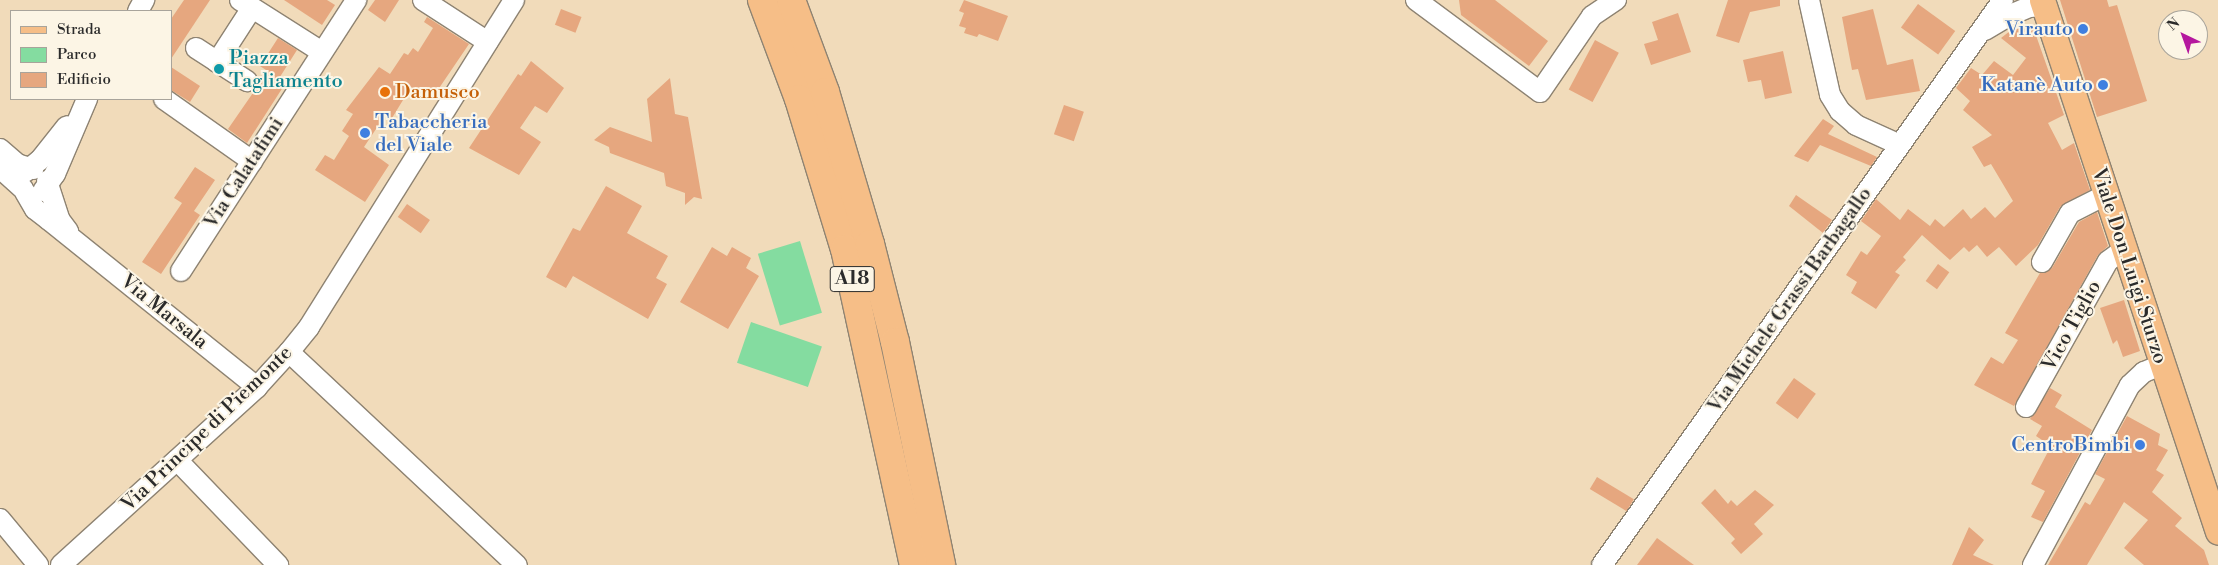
<!DOCTYPE html>
<meta charset="utf-8">
<style>
body{margin:0}
#map{position:relative;width:2218px;height:565px;overflow:hidden;background:#f1dbba;font-family:"Libre Bodoni",serif}
div>[style]{position:absolute}
.green>*{inset:0;background:#84dca0;transform-origin:0 0}
.building>*{inset:0;background:#e6a77f;transform-origin:0 0}
.roads{filter:drop-shadow(1px 0 #8e8372) drop-shadow(-1px 0 #8e8372) drop-shadow(0 1px #8e8372) drop-shadow(0 -1px #8e8372)}
.minor>*{height:20px;margin:-10px;padding:0 10px;transform-origin:10px;border-radius:10px;background:#fff}
.major>*{height:25px;margin:-12.5px;padding:0 12.5px;transform-origin:12.5px;border-radius:12.5px;background:#f6be87}
.highway>*{height:28px;margin:-14px;padding:0 14px;transform-origin:14px;border-radius:14px;background:#f6be87}
.dots>*{width:14px;height:14px;translate:-50% -50%;box-sizing:border-box;border:2px solid #fcf5e5;border-radius:50%}
span{translate:-50% -50%;white-space:nowrap;text-align:center;line-height:1.15;-webkit-text-stroke:4px #fcf5e5;paint-order:stroke}
.shield-label span{padding:1px 4px;background:#fcf5e5;border:1px solid;border-radius:4px;-webkit-text-stroke-width:0}
.shield-label{font-size:19px;color:#2b2b2b;font-weight:700}
.shop-label{font-size:20px;color:#366cbe}
.right{translate:-100% -50%;text-align:right}
.left{translate:0 -50%;text-align:left}
.culture-label{font-size:20px;color:#0d838f}
.food-label{font-size:20px;color:#c56008}
.street-label{font-size:20px;color:#2b2b2b}
.legend{position:absolute;left:10px;top:10px;width:162px;height:90px;box-sizing:border-box;background:#fcf5e5;border:1px solid #a8a49b;margin:0;padding:6px 9px;list-style:none;font-size:15px;color:#2b2b2b}
.legend li{display:flex;align-items:center;gap:10px;height:25px}
.legend b{width:25px;border:1px solid #a8a49b}
.north{position:absolute;left:2158px;top:10px;width:50px;height:50px;box-sizing:border-box;background:#fcf5e5;border:1px solid #a8a49b;border-radius:50%;rotate:318deg;font-size:14px;font-weight:700;line-height:20px;text-align:center;color:#2b2b2b}
.north::after{content:'';display:block;margin:auto;width:18px;height:22px;background:#b5179e;clip-path:polygon(50% 0,100% 100%,50% 72%,0 100%)}
</style>
<div id="map">
<div class="green">
<div style="left:800px;top:241px;width:75px;height:44px;rotate:73deg"></div>
<div style="left:751px;top:322px;width:75px;height:43px;rotate:19deg"></div>
</div>
<div class="building">
<div style="clip-path:polygon(184px 0,210px 0,171px 59px,171px 19px)"></div>
<div style="clip-path:polygon(284px 0,327px 0,335px 5px,322px 25px)"></div>
<div style="clip-path:polygon(375px 0,399px 0,385px 22px,368px 10px)"></div>
<div style="clip-path:polygon(964px 0,1008px 16px,998px 41px,979px 34px,977px 37px,964px 33px,966px 28px,959px 26px,964px 13px,959px 11px)"></div>
<div style="clip-path:polygon(1459px 0,1495px 0,1548px 41px,1529px 66px,1461px 15px)"></div>
<div style="clip-path:polygon(1728px 0,1780px 0,1780px 6px,1750px 12px,1739px 43px,1716px 36px)"></div>
<div style="clip-path:polygon(2060px 0,2107px 0,2109px 7px,2117px 5px,2147px 101px,2097px 117px)"></div>
<div style="left:1918px;top:4px;width:46px;height:29px;rotate:36deg"></div>
<div style="left:561px;top:9px;width:22px;height:17px;rotate:21deg"></div>
<div style="clip-path:polygon(1873px 9px,1887px 65px,1913px 59px,1920px 91px,1866px 100px,1858px 69px,1852px 70px,1842px 17px)"></div>
<div style="clip-path:polygon(1678px 13px,1691px 52px,1651px 65px,1644px 44px,1658px 40px,1652px 22px)"></div>
<div style="clip-path:polygon(427px 17px,469px 44px,431px 100px,411px 87px,392px 118px,386px 114px,364px 147px,389px 165px,365px 202px,315px 170px,325px 155px,334px 160px,349px 136px,342px 131px,353px 114px,346px 110px,379px 67px,390px 74px,404px 53px,408px 55px,413px 48px,418px 52px,433px 28px,424px 22px)"></div>
<div style="clip-path:polygon(2032px 24px,2064px 115px,2048px 123px,2062px 150px,2074px 143px,2090px 190px,2060px 207px,2038px 245px,2016px 266px,1999px 247px,1987px 257px,1977px 245px,1969px 252px,1964px 247px,1950px 260px,1922px 235px,1903px 257px,1906px 260px,1895px 272px,1900px 275px,1876px 309px,1851px 293px,1857px 282px,1846px 275px,1861px 251px,1867px 255px,1881px 236px,1861px 221px,1876px 199px,1900px 220px,1908px 209px,1930px 226px,1935px 219px,1944px 227px,1963px 209px,1971px 219px,1985px 207px,1995px 218px,2013px 201px,1991px 164px,1984px 167px,1972px 147px,1992px 135px,1963px 110px,1970px 101px,1956px 88px,1971px 68px,1982px 75px,1994px 61px,2013px 75px,2026px 58px,2001px 38px,2010px 31px)"></div>
<div style="clip-path:polygon(278px 38px,297px 50px,278px 80px,285px 84px,247px 143px,228px 129px,257px 87px,266px 70px,260px 66px)"></div>
<div style="left:1595px;top:40px;width:27px;height:56px;rotate:28deg"></div>
<div style="clip-path:polygon(1783px 51px,1792px 93px,1765px 99px,1761px 80px,1748px 82px,1743px 60px)"></div>
<div style="clip-path:polygon(531px 61px,564px 88px,547px 113px,535px 106px,520px 128px,541px 142px,519px 175px,469px 148px,518px 74px,521px 76px)"></div>
<div style="clip-path:polygon(171px 67px,200px 86px,190px 102px,171px 90px)"></div>
<div style="clip-path:polygon(670px 78px,675px 114px,688px 117px,702px 199px,694px 197px,685px 205px,685px 193px,666px 186px,664px 173px,610px 153px,609px 147px,594px 140px,610px 127px,652px 142px,647px 99px)"></div>
<div style="left:1064px;top:105px;width:21px;height:31px;rotate:19deg"></div>
<div style="clip-path:polygon(1823px 119px,1834px 126px,1828px 134px,1877px 157px,1871px 166px,1820px 145px,1808px 162px,1794px 156px)"></div>
<div style="clip-path:polygon(195px 167px,215px 180px,194px 211px,200px 215px,161px 274px,142px 262px,182px 203px,174px 198px)"></div>
<div style="clip-path:polygon(606px 186px,642px 206px,627px 233px,668px 256px,656px 278px,667px 284px,648px 319px,573px 276px,566px 288px,546px 277px,573px 228px,580px 231px)"></div>
<div style="clip-path:polygon(1796px 195px,1832px 220px,1823px 233px,1789px 206px)"></div>
<div style="left:407px;top:204px;width:28px;height:16px;rotate:35deg"></div>
<div style="clip-path:polygon(2097px 212px,2108px 246px,2098px 255px,2014px 406px,1974px 385px,1991px 357px,2003px 364px,2018px 340px,2005px 333px,2040px 273px,2052px 268px,2079px 222px)"></div>
<div style="clip-path:polygon(712px 247px,727px 256px,732px 247px,751px 258px,746px 268px,759px 276px,728px 329px,680px 302px)"></div>
<div style="left:1938px;top:264px;width:14px;height:21px;rotate:36deg"></div>
<div style="clip-path:polygon(2124px 300px,2140px 351px,2123px 357px,2117px 340px,2113px 344px,2100px 308px)"></div>
<div style="left:1794px;top:378px;width:27px;height:31px;rotate:36deg"></div>
<div style="clip-path:polygon(2050px 388px,2062px 395px,2055px 407px,2092px 430px,2043px 522px,2031px 517px,2045px 491px,2031px 484px,2051px 446px,2036px 436px,2042px 426px,2030px 419px)"></div>
<div style="clip-path:polygon(2127px 416px,2160px 434px,2158px 445px,2168px 450px,2156px 470px,2164px 475px,2152px 492px,2182px 518px,2175px 526px,2204px 550px,2209px 565px,2144px 565px,2124px 548px,2148px 520px,2124px 502px,2087px 565px,2048px 565px,2085px 502px,2090px 505px,2105px 479px,2095px 474px)"></div>
<div style="left:1597px;top:477px;width:43px;height:14px;rotate:31deg"></div>
<div style="clip-path:polygon(1715px 489px,1728px 504px,1731px 500px,1737px 506px,1755px 490px,1774px 505px,1754px 524px,1763px 534px,1741px 554px,1731px 543px,1735px 539px,1701px 503px)"></div>
<div style="clip-path:polygon(1969px 527px,1984px 540px,1973px 555px,1994px 565px,1952px 565px)"></div>
<div style="clip-path:polygon(1657px 538px,1694px 565px,1637px 565px)"></div>
</div>
<div class="roads">
<div class="minor">
<div style="left:240px;top:0;width:97px;rotate:32.4deg"></div>
<div style="left:423px;top:0;width:77px;rotate:32.9deg"></div>
<div style="left:1416px;top:0;width:154px;rotate:36.6deg"></div>
<div style="left:1540px;top:92px;width:92px;rotate:-55.6deg"></div>
<div style="left:1592px;top:16px;width:29px;rotate:-34deg"></div>
<div style="left:1809px;top:0;width:97px;rotate:77.5deg"></div>
<div style="left:1830px;top:95px;width:19px;rotate:58deg"></div>
<div style="left:1840px;top:111px;width:21px;rotate:41deg"></div>
<div style="left:1856px;top:125px;width:48px;rotate:24.4deg"></div>
<div style="left:138px;top:11px;width:13px;rotate:-61deg"></div>
<div style="left:1985px;top:30px;width:27px;rotate:-31deg"></div>
<div style="left:2008px;top:16px;width:23px;rotate:-23deg"></div>
<div style="left:2029px;top:7px;width:15px;rotate:-4deg"></div>
<div style="left:196px;top:48px;width:61px;rotate:32.9deg"></div>
<div style="left:217px;top:62px;width:64px;rotate:-57.1deg"></div>
<div style="left:164px;top:99px;width:108px;rotate:35.2deg"></div>
<div style="left:0;top:149px;width:23px;rotate:41deg"></div>
<div style="left:17px;top:164px;width:17px;rotate:17deg"></div>
<div style="left:0;top:168px;width:31px;rotate:42deg"></div>
<div style="left:25px;top:172px;width:19px;rotate:-39deg"></div>
<div style="left:40px;top:160px;width:43px;rotate:-51.5deg"></div>
<div style="left:47px;top:181px;width:40px;rotate:72deg"></div>
<div style="left:59px;top:219px;width:15px;rotate:53deg"></div>
<div style="left:43px;top:191px;width:21px;rotate:-55deg"></div>
<div style="left:55px;top:174px;width:82px;rotate:-66.9deg"></div>
<div style="left:25px;top:192px;width:20px;rotate:60deg"></div>
<div style="left:35px;top:209px;width:18px;rotate:38deg"></div>
<div style="left:49px;top:220px;width:267px;rotate:38.8deg"></div>
<div style="left:2042px;top:262px;width:56px;rotate:-60.3deg"></div>
<div style="left:2070px;top:213px;width:39px;rotate:-27deg"></div>
<div style="left:181px;top:271px;width:323px;rotate:-57.1deg"></div>
<div style="left:289px;top:352px;width:312px;rotate:43.1deg"></div>
<div style="left:2026px;top:407px;width:167px;rotate:-60.7deg"></div>
<div style="left:2108px;top:261px;width:19px;rotate:-36deg"></div>
<div style="left:177px;top:460px;width:146px;rotate:46.1deg"></div>
<div style="left:0;top:519px;width:60px;rotate:50.4deg"></div>
<div style="left:61px;top:565px;width:265px;rotate:-42.2deg"></div>
<div style="left:257px;top:387px;width:47px;rotate:-47.6deg"></div>
<div style="left:289px;top:352px;width:32px;rotate:-51deg"></div>
<div style="left:309px;top:327px;width:386px;rotate:-57.9deg"></div>
<div style="left:1602px;top:565px;width:693px;rotate:-54.64deg"></div>
<div style="left:2033px;top:565px;width:204px;rotate:-61.7deg"></div>
<div style="left:2130px;top:385px;width:19px;rotate:-43deg"></div>
<div style="left:2144px;top:372px;width:18px;rotate:-22deg"></div>
</div>
<div class="major">
<div style="left:2042px;top:0;width:560px;rotate:71.69deg"></div>
</div>
<div class="highway">
<div style="left:762px;top:0;width:106px;rotate:69.5deg"></div>
<div style="left:799px;top:99px;width:157px;rotate:73deg"></div>
<div style="left:845px;top:249px;width:323px;rotate:77.7deg"></div>
<div style="left:791px;top:0;width:98px;rotate:69.7deg"></div>
<div style="left:825px;top:92px;width:159px;rotate:73.5deg"></div>
<div style="left:870px;top:244px;width:101px;rotate:75.7deg"></div>
<div style="left:895px;top:342px;width:228px;rotate:78.3deg"></div>
</div>
</div>
<div class="dots">
<div style="left:2083px;top:29px;background:#3f7fe0"></div>
<div style="left:219px;top:69px;background:#0f9aa8"></div>
<div style="left:2103px;top:85px;background:#3f7fe0"></div>
<div style="left:385px;top:92px;background:#e8710a"></div>
<div style="left:365px;top:133px;background:#3f7fe0"></div>
<div style="left:2140px;top:445px;background:#3f7fe0"></div>
</div>
<div class="shield-label">
<span style="left:852px;top:279px">A18</span>
</div>
<div class="shop-label">
<span class="right" style="left:2073px;top:29px">Virauto</span>
<span class="right" style="left:2093px;top:85px">Katanè Auto</span>
<span class="left" style="left:375px;top:134px">Tabaccheria<br>del Viale</span>
<span class="right" style="left:2130px;top:445px">CentroBimbi</span>
</div>
<div class="culture-label">
<span class="left" style="left:229px;top:70px">Piazza<br>Tagliamento</span>
</div>
<div class="food-label">
<span class="left" style="left:395px;top:92px">Damusco</span>
</div>
<div class="street-label">
<span style="left:244px;top:173px;rotate:-57deg">Via Calatafimi</span>
<span style="left:2129px;top:266px;rotate:72deg">Viale Don Luigi Sturzo</span>
<span style="left:1790px;top:300px;rotate:-55deg">Via Michele Grassi Barbagallo</span>
<span style="left:164px;top:312px;rotate:39deg">Via Marsala</span>
<span style="left:2072px;top:326px;rotate:-61deg">Vico Tiglio</span>
<span style="left:207px;top:429px;rotate:-44deg">Via Principe di Piemonte</span>
</div>
<ul class="legend">
<li><b style="height:6px;background:#f6be87"></b>Strada</li>
<li><b style="height:14px;background:#84dca0"></b>Parco</li>
<li><b style="height:14px;background:#e6a77f"></b>Edificio</li>
</ul>
<div class="north">N</div>
</div>
